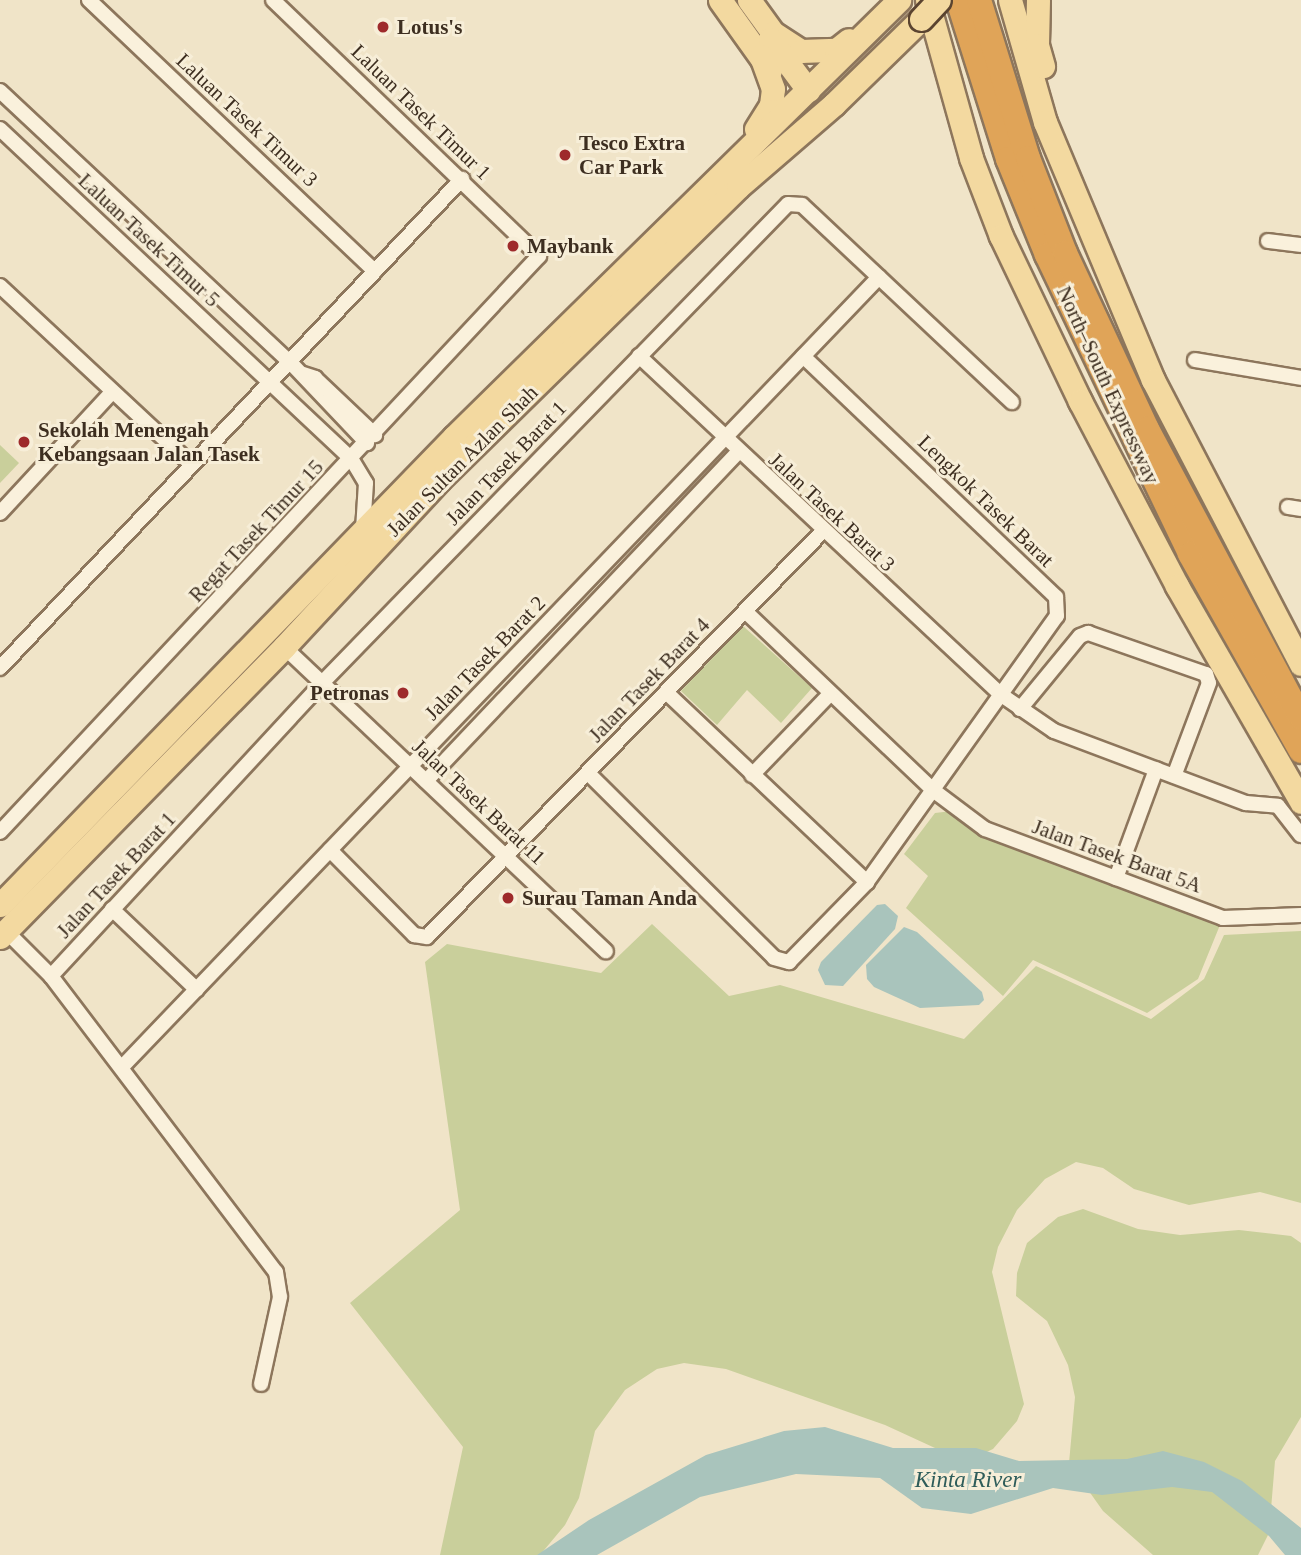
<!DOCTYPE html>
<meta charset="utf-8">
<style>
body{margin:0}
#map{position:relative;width:1301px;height:1555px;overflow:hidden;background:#f0e4c8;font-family:"Times New Roman",serif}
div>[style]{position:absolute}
.green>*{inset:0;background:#c9cf9b}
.water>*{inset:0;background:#a9c4bc}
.roads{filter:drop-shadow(2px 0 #8d765c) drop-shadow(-2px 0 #8d765c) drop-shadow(0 2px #8d765c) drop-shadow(0 -2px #8d765c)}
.street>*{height:14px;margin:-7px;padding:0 7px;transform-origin:7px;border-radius:7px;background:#faf1dc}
.primary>*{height:23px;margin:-11.5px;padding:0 11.5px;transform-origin:11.5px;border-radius:11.5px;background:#f3d9a0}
.highway>*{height:24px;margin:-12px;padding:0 12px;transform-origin:12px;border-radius:12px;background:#e0a458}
.bridges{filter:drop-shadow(2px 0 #5b4430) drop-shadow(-2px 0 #5b4430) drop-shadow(0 2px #5b4430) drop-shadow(0 -2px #5b4430)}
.primary-bridge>*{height:23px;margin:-11.5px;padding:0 11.5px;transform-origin:11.5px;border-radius:11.5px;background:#f3d9a0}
.dots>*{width:19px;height:19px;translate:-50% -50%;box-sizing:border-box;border:4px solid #f7eed8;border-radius:50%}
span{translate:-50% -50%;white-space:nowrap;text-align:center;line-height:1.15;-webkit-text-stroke:6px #f7eed8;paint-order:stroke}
.poi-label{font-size:21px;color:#3d2e20;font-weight:700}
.left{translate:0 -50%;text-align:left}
.right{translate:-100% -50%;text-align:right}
.street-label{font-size:21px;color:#3d2e20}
.water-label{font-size:23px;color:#2f5d5a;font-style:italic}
</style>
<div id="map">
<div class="green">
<div style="clip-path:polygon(0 445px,19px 463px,0 483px)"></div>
<div style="clip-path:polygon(743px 626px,812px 688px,781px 723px,747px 690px,717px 725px,681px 691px)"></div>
<div style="clip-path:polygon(952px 811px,984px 837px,1220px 925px,1198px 979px,1147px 1013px,1033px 960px,1003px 996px,906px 908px,928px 876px,904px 854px,935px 813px)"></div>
<div style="clip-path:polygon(652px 924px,729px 996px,780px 985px,964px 1039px,1036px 966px,1151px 1019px,1204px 979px,1224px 935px,1301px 931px,1301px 1203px,1260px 1192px,1189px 1205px,1134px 1189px,1103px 1168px,1076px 1162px,1045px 1179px,1017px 1210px,998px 1247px,992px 1272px,1024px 1404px,1017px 1421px,993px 1449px,980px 1455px,935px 1448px,885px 1425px,726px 1369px,684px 1363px,657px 1369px,625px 1390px,595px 1431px,579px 1498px,565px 1525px,540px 1555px,440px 1555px,463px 1447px,350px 1303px,460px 1210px,425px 962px,447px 944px,601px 973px)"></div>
<div style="clip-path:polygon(1083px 1209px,1138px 1229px,1180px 1235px,1239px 1230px,1291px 1236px,1301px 1243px,1301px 1417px,1275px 1461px,1269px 1533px,1258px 1555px,1153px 1555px,1103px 1511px,1069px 1463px,1075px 1397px,1068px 1365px,1047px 1321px,1016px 1296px,1017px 1273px,1027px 1243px,1058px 1217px)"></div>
</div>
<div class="water">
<div style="clip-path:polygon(885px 904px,898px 916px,895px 929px,843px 986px,825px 985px,818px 970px,821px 962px,877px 905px)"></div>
<div style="clip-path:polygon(904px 927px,917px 932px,982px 992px,984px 1000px,979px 1005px,920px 1008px,874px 987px,867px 979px,866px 965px)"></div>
<div style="clip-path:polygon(825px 1427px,893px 1448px,976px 1448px,1019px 1461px,1127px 1459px,1163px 1451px,1204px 1462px,1242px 1481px,1301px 1528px,1301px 1555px,1285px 1555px,1269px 1536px,1212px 1492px,1172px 1487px,1102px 1495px,1053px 1488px,971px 1514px,922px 1508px,880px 1478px,796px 1474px,700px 1497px,597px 1555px,537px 1555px,589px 1520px,706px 1455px,784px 1431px)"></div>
</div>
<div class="roads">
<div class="street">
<div style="left:89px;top:0;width:394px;rotate:43.5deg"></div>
<div style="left:0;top:91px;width:397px;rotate:43.1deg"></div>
<div style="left:290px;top:362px;width:112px;rotate:46.5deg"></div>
<div style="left:0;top:129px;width:483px;rotate:43.2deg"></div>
<div style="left:352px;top:460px;width:27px;rotate:59deg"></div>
<div style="left:366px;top:483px;width:47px;rotate:93.7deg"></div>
<div style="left:1268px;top:241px;width:33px;rotate:7deg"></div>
<div style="left:0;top:286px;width:262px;rotate:43deg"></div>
<div style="left:639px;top:356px;width:495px;rotate:43.1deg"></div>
<div style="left:1000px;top:694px;width:65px;rotate:34.4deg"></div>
<div style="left:1054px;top:731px;width:205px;rotate:20.6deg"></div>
<div style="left:1246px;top:803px;width:32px;rotate:5deg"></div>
<div style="left:1278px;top:806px;width:37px;rotate:52deg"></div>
<div style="left:1195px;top:360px;width:108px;rotate:9.6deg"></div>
<div style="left:303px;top:374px;width:13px;rotate:18deg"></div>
<div style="left:315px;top:378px;width:83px;rotate:43.5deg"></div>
<div style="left:1288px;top:507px;width:13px;rotate:9deg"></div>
<div style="left:0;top:513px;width:165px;rotate:-47.2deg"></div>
<div style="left:745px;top:611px;width:260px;rotate:43.6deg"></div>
<div style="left:933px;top:790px;width:65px;rotate:36.9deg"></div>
<div style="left:985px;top:829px;width:254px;rotate:20.5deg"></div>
<div style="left:1223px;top:918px;width:78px;rotate:-2.2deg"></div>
<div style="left:284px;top:647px;width:443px;rotate:43.4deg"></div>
<div style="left:0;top:668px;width:673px;rotate:-46.63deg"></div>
<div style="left:666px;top:692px;width:277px;rotate:43.4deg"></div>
<div style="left:1020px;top:709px;width:94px;rotate:-50.6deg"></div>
<div style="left:1080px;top:636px;width:9px;rotate:-21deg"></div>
<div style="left:1088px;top:633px;width:125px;rotate:19.2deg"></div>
<div style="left:1206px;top:674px;width:9px;rotate:72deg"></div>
<div style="left:1209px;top:683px;width:99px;rotate:110.6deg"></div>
<div style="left:588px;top:773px;width:262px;rotate:44.8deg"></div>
<div style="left:774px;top:958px;width:16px;rotate:15deg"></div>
<div style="left:789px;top:962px;width:112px;rotate:-45.7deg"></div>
<div style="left:867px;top:882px;width:327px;rotate:-54.5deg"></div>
<div style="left:1057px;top:616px;width:19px;rotate:-93deg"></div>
<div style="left:1056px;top:597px;width:349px;rotate:-136.4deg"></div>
<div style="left:752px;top:775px;width:112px;rotate:-46.1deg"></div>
<div style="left:426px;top:781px;width:453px;rotate:-46.5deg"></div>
<div style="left:0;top:832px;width:789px;rotate:-46.9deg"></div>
<div style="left:539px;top:256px;width:369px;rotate:-136.1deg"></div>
<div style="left:330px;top:850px;width:120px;rotate:45.3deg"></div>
<div style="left:414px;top:935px;width:13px;rotate:9deg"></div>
<div style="left:427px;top:937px;width:566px;rotate:-45.72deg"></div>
<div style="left:1116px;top:878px;width:116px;rotate:-69.8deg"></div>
<div style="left:112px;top:909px;width:117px;rotate:43.6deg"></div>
<div style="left:6px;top:931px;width:64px;rotate:45deg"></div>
<div style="left:51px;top:976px;width:372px;rotate:52.8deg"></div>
<div style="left:276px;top:1272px;width:25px;rotate:81deg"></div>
<div style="left:280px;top:1297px;width:89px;rotate:102.3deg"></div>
<div style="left:51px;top:976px;width:399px;rotate:-47.2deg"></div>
<div style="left:322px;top:683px;width:668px;rotate:-45.79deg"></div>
<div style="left:788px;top:204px;width:14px;rotate:4deg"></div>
<div style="left:802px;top:205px;width:288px;rotate:43.2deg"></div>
<div style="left:122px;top:1067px;width:1094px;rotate:-46.22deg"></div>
</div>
<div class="primary">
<div style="left:720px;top:0;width:86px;rotate:54.5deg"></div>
<div style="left:749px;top:0;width:41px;rotate:54deg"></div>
<div style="left:773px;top:33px;width:33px;rotate:33deg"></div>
<div style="left:801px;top:51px;width:35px;rotate:-2deg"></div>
<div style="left:836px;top:50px;width:16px;rotate:-38deg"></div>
<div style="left:927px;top:0;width:164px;rotate:74.4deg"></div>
<div style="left:971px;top:158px;width:84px;rotate:69deg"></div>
<div style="left:1001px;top:236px;width:183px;rotate:64.4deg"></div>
<div style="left:1080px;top:401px;width:209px;rotate:62.3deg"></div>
<div style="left:1177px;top:586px;width:249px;rotate:60.1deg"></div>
<div style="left:1010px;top:0;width:127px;rotate:74deg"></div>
<div style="left:1045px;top:122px;width:280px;rotate:67.3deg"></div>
<div style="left:1153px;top:380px;width:320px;rotate:62.5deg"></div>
<div style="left:1038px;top:0;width:45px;rotate:91.3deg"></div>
<div style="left:1037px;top:45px;width:22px;rotate:74deg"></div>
<div style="left:770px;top:39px;width:64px;rotate:53.3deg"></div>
<div style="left:756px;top:129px;width:28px;rotate:-58deg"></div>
<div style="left:771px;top:105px;width:16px;rotate:-83deg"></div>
<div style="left:773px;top:89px;width:35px;rotate:-110deg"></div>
<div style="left:0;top:905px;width:652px;rotate:-45.87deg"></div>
<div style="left:454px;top:437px;width:624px;rotate:-44.48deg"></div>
<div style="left:0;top:937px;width:406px;rotate:-45.6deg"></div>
<div style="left:284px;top:647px;width:229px;rotate:-47.1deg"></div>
<div style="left:440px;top:479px;width:417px;rotate:-44.4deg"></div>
<div style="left:738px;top:187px;width:127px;rotate:-40.8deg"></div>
<div style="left:834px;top:104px;width:122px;rotate:-44.3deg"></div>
</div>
<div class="highway">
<div style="left:958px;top:0;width:167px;rotate:72.5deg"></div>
<div style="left:1008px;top:159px;width:104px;rotate:67.9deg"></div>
<div style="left:1047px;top:255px;width:331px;rotate:64.4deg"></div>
<div style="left:1190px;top:554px;width:226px;rotate:60.6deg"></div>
<div style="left:979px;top:0;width:165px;rotate:72.8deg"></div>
<div style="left:1028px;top:158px;width:102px;rotate:68.7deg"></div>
<div style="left:1065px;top:253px;width:194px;rotate:65deg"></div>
<div style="left:1147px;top:429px;width:327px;rotate:61.9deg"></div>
</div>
</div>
<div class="bridges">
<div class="primary-bridge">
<div style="left:921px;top:19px;width:26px;rotate:-47deg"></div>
</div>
</div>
<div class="dots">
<div style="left:383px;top:27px;background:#9e2a2b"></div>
<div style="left:565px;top:155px;background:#9e2a2b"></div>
<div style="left:513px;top:246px;background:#9e2a2b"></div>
<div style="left:24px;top:442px;background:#9e2a2b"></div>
<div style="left:403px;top:693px;background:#9e2a2b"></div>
<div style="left:508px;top:898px;background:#9e2a2b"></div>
</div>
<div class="poi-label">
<span class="left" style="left:397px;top:27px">Lotus's</span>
<span class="left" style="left:579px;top:155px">Tesco Extra<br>Car Park</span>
<span class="left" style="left:527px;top:246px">Maybank</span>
<span class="left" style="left:38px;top:442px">Sekolah Menengah<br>Kebangsaan Jalan Tasek</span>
<span class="right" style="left:389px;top:693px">Petronas</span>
<span class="left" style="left:522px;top:898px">Surau Taman Anda</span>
</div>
<div class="street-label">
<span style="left:421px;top:112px;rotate:44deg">Laluan Tasek Timur 1</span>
<span style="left:247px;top:120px;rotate:43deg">Laluan Tasek Timur 3</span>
<span style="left:149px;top:240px;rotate:43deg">Laluan Tasek Timur 5</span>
<span style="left:1108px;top:385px;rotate:65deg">North–South Expressway</span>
<span style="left:462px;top:461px;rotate:-45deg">Jalan Sultan Azlan Shah</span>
<span style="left:506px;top:463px;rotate:-46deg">Jalan Tasek Barat 1</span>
<span style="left:986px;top:501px;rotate:44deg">Lengkok Tasek Barat</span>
<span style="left:832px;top:512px;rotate:43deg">Jalan Tasek Barat 3</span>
<span style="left:256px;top:531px;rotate:-47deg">Regat Tasek Timur 15</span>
<span style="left:485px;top:658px;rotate:-46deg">Jalan Tasek Barat 2</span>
<span style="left:649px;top:680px;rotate:-46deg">Jalan Tasek Barat 4</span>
<span style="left:479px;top:802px;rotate:43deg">Jalan Tasek Barat 11</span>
<span style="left:1117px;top:856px;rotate:20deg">Jalan Tasek Barat 5A</span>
<span style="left:116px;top:875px;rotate:-47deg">Jalan Tasek Barat 1</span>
</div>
<div class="water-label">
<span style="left:968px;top:1480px">Kinta River</span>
</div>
</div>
